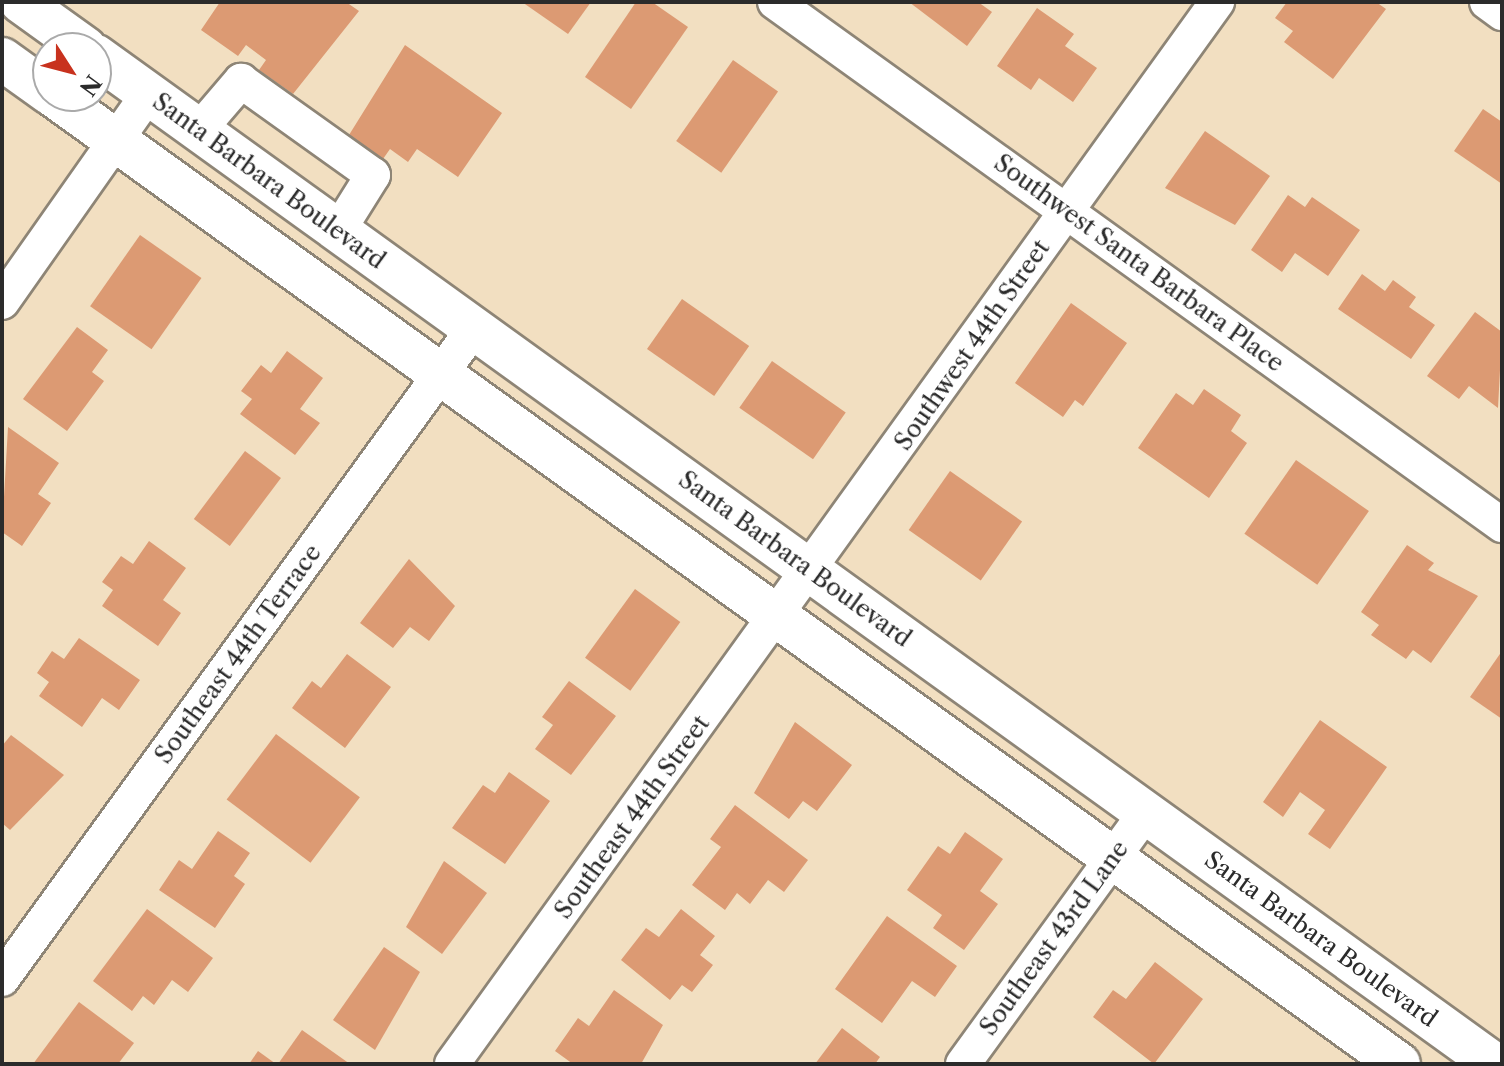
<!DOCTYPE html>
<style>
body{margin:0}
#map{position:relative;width:1504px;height:1066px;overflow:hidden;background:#f2dfc1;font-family:"Libre Caslon Text",serif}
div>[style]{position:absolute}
.building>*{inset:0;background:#dc9a73;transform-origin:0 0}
.roads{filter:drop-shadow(2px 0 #8e8576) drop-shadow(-2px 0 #8e8576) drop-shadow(0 2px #8e8576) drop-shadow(0 -2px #8e8576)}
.minor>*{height:34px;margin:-17px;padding:0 17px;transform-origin:17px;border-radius:17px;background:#fff}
.major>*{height:42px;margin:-21px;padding:0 21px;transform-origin:21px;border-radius:21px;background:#fff}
span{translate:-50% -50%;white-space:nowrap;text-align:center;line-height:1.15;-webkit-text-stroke:6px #fff;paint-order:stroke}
.street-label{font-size:24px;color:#2b2b2b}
.frame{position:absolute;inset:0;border:4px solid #2b2b2b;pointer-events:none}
.north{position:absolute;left:32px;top:32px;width:80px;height:80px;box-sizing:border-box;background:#fff;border:2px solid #aaa;border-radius:50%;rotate:126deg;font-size:22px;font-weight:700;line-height:32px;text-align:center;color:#2b2b2b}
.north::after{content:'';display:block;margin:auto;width:28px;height:36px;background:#c8321e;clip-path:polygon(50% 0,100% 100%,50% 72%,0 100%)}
</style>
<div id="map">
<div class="building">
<div style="clip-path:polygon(220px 2px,346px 2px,359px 11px,293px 94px,259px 70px,266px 60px,246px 45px,238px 56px,201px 30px)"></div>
<div style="clip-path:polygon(522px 2px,591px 2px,568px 34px)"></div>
<div style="clip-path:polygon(636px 2px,652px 2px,688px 27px,631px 109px,585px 77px)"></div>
<div style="clip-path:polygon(909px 2px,978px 2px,992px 12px,967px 46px)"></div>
<div style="clip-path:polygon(1287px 2px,1376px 2px,1386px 9px,1333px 79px,1284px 42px,1293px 31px,1275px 18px)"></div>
<div style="clip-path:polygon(1037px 8px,1074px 34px,1065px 46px,1097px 68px,1073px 102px,1039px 78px,1031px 90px,997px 66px)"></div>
<div style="clip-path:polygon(405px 45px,502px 113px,458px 177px,417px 149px,408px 162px,390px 149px,383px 159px,349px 135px)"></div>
<div style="left:733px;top:60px;width:55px;height:99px;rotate:35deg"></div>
<div style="clip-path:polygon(1483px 109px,1502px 122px,1502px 184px,1454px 151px)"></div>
<div style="clip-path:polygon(1205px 131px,1270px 176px,1235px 225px,1165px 188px)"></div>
<div style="clip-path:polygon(1288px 195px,1305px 207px,1312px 197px,1360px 230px,1328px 276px,1295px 253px,1282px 272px,1251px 250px)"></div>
<div style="left:140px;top:235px;width:75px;height:87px;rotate:35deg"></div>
<div style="clip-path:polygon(1362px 274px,1385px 291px,1393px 280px,1416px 297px,1409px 307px,1435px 325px,1411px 359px,1338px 309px)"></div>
<div style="left:682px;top:299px;width:82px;height:61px;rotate:35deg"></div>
<div style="clip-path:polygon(1071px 303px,1127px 343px,1083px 406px,1075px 400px,1063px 417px,1015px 383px)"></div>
<div style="clip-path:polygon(1475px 312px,1502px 332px,1498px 408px,1469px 386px,1459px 399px,1427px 376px)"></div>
<div style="clip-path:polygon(77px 327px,108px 350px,92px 372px,104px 381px,67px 431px,23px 399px)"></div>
<div style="clip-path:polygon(287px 351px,323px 378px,300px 409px,320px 423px,295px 455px,240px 414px,252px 399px,241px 391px,261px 365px,271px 373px)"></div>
<div style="left:772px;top:361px;width:90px;height:57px;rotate:35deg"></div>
<div style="clip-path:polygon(1204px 389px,1241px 415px,1231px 431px,1247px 443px,1209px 498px,1138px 448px,1176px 393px,1193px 405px)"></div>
<div style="clip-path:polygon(8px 427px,59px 463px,38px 494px,51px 503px,22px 546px,2px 532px)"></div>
<div style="left:245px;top:451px;width:45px;height:85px;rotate:37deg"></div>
<div style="left:1296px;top:460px;width:89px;height:90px;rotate:35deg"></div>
<div style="left:950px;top:471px;width:88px;height:72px;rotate:35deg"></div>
<div style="clip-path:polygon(149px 541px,186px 568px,163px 600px,181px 613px,158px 646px,102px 606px,113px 590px,102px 582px,121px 556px,133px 564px)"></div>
<div style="clip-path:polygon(1407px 545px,1434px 563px,1428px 570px,1478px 596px,1431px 663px,1413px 650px,1406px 659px,1371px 635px,1379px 625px,1361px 612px)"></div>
<div style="clip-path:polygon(409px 559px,455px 606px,429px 641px,410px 627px,393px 648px,360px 623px)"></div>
<div style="left:635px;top:589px;width:56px;height:85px;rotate:36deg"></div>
<div style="clip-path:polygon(79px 638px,140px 680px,119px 710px,102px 698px,82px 727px,39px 696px,49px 682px,37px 673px,52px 651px,64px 659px)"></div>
<div style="clip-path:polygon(1502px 651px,1502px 719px,1470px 697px)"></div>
<div style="clip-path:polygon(347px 654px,391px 687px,345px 748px,292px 708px,312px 681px,321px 688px)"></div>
<div style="clip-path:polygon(569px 681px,616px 716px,571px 775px,535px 749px,553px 725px,542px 717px)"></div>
<div style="clip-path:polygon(1320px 720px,1387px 767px,1330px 849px,1308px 834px,1325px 810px,1300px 792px,1283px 817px,1263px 802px)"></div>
<div style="clip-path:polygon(795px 722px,852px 765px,817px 811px,803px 801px,789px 819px,754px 793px)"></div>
<div style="left:276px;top:734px;width:105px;height:82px;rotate:37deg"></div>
<div style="clip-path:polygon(11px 735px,64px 775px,10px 830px,2px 823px,2px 746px)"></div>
<div style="clip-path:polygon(509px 772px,550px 801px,505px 864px,452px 828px,483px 785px,495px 793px)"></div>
<div style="clip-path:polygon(735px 805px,808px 860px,784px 892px,768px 880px,750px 904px,737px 893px,725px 910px,692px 885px,721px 847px,710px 839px)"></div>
<div style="clip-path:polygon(218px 831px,250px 853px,234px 876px,245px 884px,215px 928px,159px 890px,179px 860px,192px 869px)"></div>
<div style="clip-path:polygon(965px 832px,1003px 859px,980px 891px,998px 904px,964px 950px,933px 928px,942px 915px,907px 890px,938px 846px,950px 854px)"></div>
<div style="clip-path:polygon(444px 861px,487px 893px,442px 954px,406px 927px)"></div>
<div style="clip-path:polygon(147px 909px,213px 958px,188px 992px,172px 980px,154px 1005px,143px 996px,132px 1011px,93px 981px)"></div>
<div style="clip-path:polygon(681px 909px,715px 936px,700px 955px,713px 965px,692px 992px,682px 985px,670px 1000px,621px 960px,646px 928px,659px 937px)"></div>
<div style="clip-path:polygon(887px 916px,957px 966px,935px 997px,912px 981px,882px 1023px,835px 989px)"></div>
<div style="clip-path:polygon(384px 947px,420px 972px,375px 1050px,333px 1020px)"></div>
<div style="clip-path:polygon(1155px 962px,1203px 999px,1154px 1064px,1093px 1017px,1113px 990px,1126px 999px)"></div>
<div style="clip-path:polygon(614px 990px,663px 1025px,641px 1064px,573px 1064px,555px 1051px,578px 1018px,589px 1026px)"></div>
<div style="clip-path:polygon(79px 1002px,134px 1043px,118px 1064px,33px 1064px)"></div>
<div style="clip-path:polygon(842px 1028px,880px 1057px,875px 1064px,815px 1064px)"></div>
<div style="clip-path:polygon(302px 1030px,350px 1064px,278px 1064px)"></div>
<div style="clip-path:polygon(258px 1051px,276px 1064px,249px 1064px)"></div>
</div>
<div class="roads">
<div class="minor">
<div style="left:775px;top:2px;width:896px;rotate:35.73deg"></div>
<div style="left:1487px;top:2px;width:19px;rotate:36deg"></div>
<div style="left:199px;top:130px;width:65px;rotate:-49.4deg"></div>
<div style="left:241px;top:81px;width:162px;rotate:35.5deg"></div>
<div style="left:373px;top:175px;width:66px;rotate:122deg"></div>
<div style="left:2px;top:302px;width:254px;rotate:-54.9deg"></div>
<div style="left:2px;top:979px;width:804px;rotate:-54.06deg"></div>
<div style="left:452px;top:1064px;width:1309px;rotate:-54.23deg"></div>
<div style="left:963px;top:1064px;width:311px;rotate:-54deg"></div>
</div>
<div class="major">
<div style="left:21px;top:2px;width:79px;rotate:35.7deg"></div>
<div style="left:96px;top:56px;width:1724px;rotate:35.79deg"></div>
<div style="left:2px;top:59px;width:57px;rotate:35.7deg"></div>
<div style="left:54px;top:96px;width:1657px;rotate:35.74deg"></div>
</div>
</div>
<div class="street-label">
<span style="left:269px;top:181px;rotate:36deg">Santa Barbara Boulevard</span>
<span style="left:1139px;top:263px;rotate:36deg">Southwest Santa Barbara Place</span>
<span style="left:972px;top:345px;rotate:-55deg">Southwest 44th Street</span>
<span style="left:795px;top:559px;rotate:36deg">Santa Barbara Boulevard</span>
<span style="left:238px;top:654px;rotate:-54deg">Southeast 44th Terrace</span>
<span style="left:632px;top:817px;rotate:-54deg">Southeast 44th Street</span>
<span style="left:1054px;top:938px;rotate:-54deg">Southeast 43rd Lane</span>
<span style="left:1321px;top:939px;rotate:36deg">Santa Barbara Boulevard</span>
</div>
<div class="frame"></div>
<div class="north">N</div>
</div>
